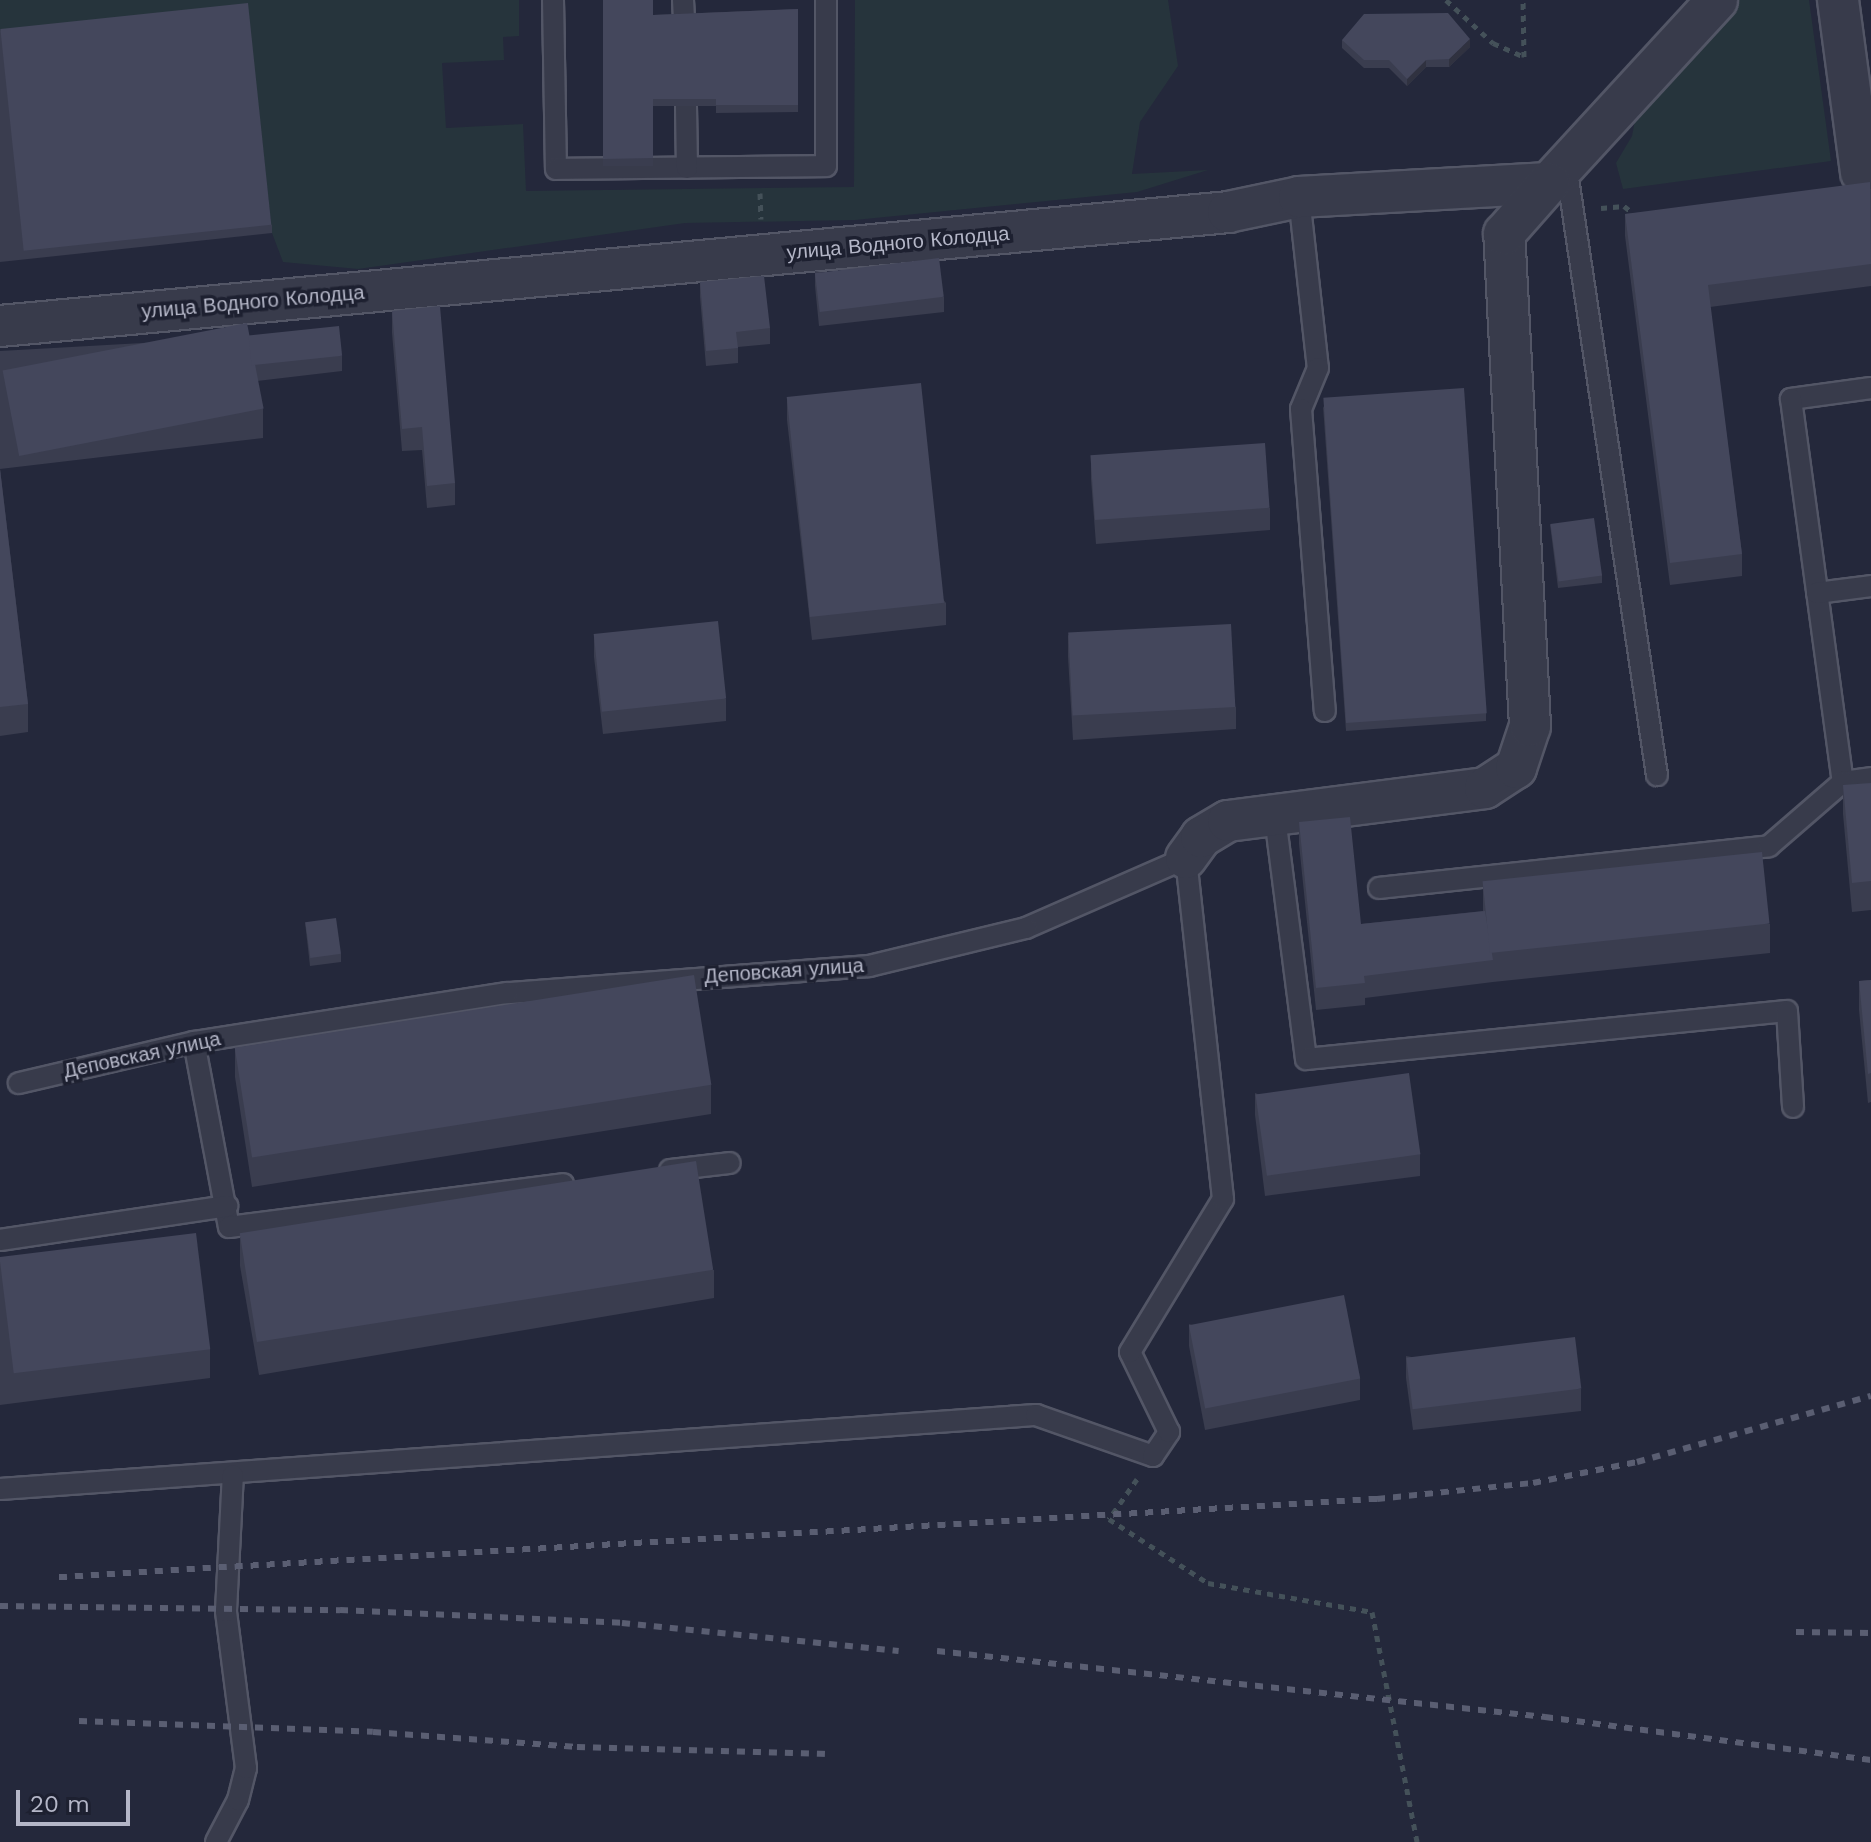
<!DOCTYPE html>
<meta charset="utf-8">
<style>
body{margin:0}
#map{position:relative;width:1871px;height:1842px;overflow:hidden;background:#24283b;font-family:"Work Sans",sans-serif}
div>[style]{position:absolute}
.green>*{inset:0;background:#26343c}
.path>*{height:5px;margin-top:-2.5px;transform-origin:0;background:repeating-linear-gradient(90deg,#445159 0 6px,transparent 0 12px)}
.roads{filter:drop-shadow(2px 0 #535666) drop-shadow(-2px 0 #535666) drop-shadow(0 2px #535666) drop-shadow(0 -2px #535666)}
.lane>*{height:20px;margin:-10px;padding:0 10px;transform-origin:10px;border-radius:10px;background:#383b4b}
.street>*{height:40px;margin:-20px;padding:0 20px;transform-origin:20px;border-radius:20px;background:#383b4b}
.rail>*{height:6px;margin-top:-3px;transform-origin:0;background:repeating-linear-gradient(90deg,#5a5e72 0 8px,transparent 0 16px)}
.wall>*{inset:0;background:#3a3d4f}
.shaded-wall>*{inset:0;background:#303240}
.building>*{inset:0;background:#44475c;transform-origin:0 0}
span{translate:-50% -50%;white-space:nowrap;text-align:center;line-height:1.15;-webkit-text-stroke:7px #1d2030;paint-order:stroke}
.street-label{font-size:20px;color:#b4b6c7}
.scale{position:absolute;left:16px;top:1790px;width:114px;height:36px;box-sizing:border-box;border:4px solid #b4b6c7;border-top:0;padding-left:10px;font-size:24px;line-height:28px;white-space:nowrap;color:#b4b6c7;-webkit-text-stroke:6px #1d2030;paint-order:stroke}
</style>
<div id="map">
<div class="green">
<div style="clip-path:polygon(0 0,519px 0,519px 36px,503px 37px,504px 60px,442px 63px,446px 128px,523px 124px,526px 191px,854px 187px,855px 0,1168px 0,1178px 66px,1140px 122px,1132px 174px,1208px 170px,1137px 192px,855px 220px,685px 223px,358px 269px,283px 262px,272px 233px,248px 11px,0 37px)"></div>
<div style="clip-path:polygon(1739px 0,1809px 0,1831px 161px,1623px 189px,1616px 163px,1632px 136px,1636px 115px)"></div>
</div>
<div class="path">
<div style="left:1446px;top:0;width:64px;rotate:42.5deg"></div>
<div style="left:1493px;top:43px;width:34px;rotate:24deg"></div>
<div style="left:1524px;top:57px;width:57px;rotate:-91deg"></div>
<div style="left:760px;top:193px;width:26px;rotate:88deg"></div>
<div style="left:1601px;top:208px;width:23px;rotate:-5deg"></div>
<div style="left:1624px;top:206px;width:11px;rotate:38deg"></div>
<div style="left:1137px;top:1479px;width:49px;rotate:125deg"></div>
<div style="left:1109px;top:1519px;width:118px;rotate:32.9deg"></div>
<div style="left:1208px;top:1583px;width:167px;rotate:10deg"></div>
<div style="left:1372px;top:1612px;width:234px;rotate:78.9deg"></div>
</div>
<div class="roads">
<div class="lane">
<div style="left:553px;top:0;width:169px;rotate:89deg"></div>
<div style="left:556px;top:169px;width:270px;rotate:-0.6deg"></div>
<div style="left:826px;top:166px;width:166px;rotate:-90deg"></div>
<div style="left:683px;top:0;width:22px;rotate:87deg"></div>
<div style="left:686px;top:106px;width:62px;rotate:89.1deg"></div>
<div style="left:1566px;top:165px;width:617px;rotate:81.52deg"></div>
<div style="left:1299px;top:197px;width:172px;rotate:83.7deg"></div>
<div style="left:1318px;top:368px;width:44px;rotate:112.5deg"></div>
<div style="left:1301px;top:409px;width:303px;rotate:85.5deg"></div>
<div style="left:1871px;top:388px;width:81px;rotate:172.2deg"></div>
<div style="left:1791px;top:399px;width:387px;rotate:82.3deg"></div>
<div style="left:1843px;top:782px;width:28px;rotate:-8deg"></div>
<div style="left:1817px;top:593px;width:54px;rotate:-7.4deg"></div>
<div style="left:1275px;top:817px;width:244px;rotate:82.7deg"></div>
<div style="left:1306px;top:1059px;width:483px;rotate:-5.7deg"></div>
<div style="left:1787px;top:1011px;width:96px;rotate:86.4deg"></div>
<div style="left:1379px;top:888px;width:392px;rotate:-6.1deg"></div>
<div style="left:1769px;top:846px;width:98px;rotate:-40.9deg"></div>
<div style="left:194px;top:1042px;width:188px;rotate:79.3deg"></div>
<div style="left:229px;top:1227px;width:337px;rotate:-7.3deg"></div>
<div style="left:670px;top:1170px;width:60px;rotate:-6.7deg"></div>
<div style="left:0;top:1240px;width:230px;rotate:-8.5deg"></div>
<div style="left:0;top:1489px;width:1039px;rotate:-4.09deg"></div>
<div style="left:1036px;top:1415px;width:124px;rotate:19.3deg"></div>
<div style="left:1153px;top:1456px;width:29px;rotate:-56deg"></div>
<div style="left:1169px;top:1432px;width:89px;rotate:-116deg"></div>
<div style="left:1130px;top:1352px;width:179px;rotate:-58.7deg"></div>
<div style="left:1223px;top:1199px;width:343px;rotate:-96.2deg"></div>
<div style="left:1186px;top:858px;width:175px;rotate:156.4deg"></div>
<div style="left:1026px;top:928px;width:162px;rotate:166.4deg"></div>
<div style="left:869px;top:966px;width:363px;rotate:175.7deg"></div>
<div style="left:507px;top:993px;width:317px;rotate:171.1deg"></div>
<div style="left:194px;top:1042px;width:180px;rotate:166.8deg"></div>
<div style="left:216px;top:1842px;width:47px;rotate:-62.4deg"></div>
<div style="left:238px;top:1800px;width:33px;rotate:-76deg"></div>
<div style="left:246px;top:1768px;width:158px;rotate:-97.3deg"></div>
<div style="left:226px;top:1611px;width:136px;rotate:-87.1deg"></div>
</div>
<div class="street">
<div style="left:1838px;top:0;width:174px;rotate:82.4deg"></div>
<div style="left:0;top:326px;width:1233px;rotate:-5.3deg"></div>
<div style="left:1228px;top:212px;width:73px;rotate:-11.9deg"></div>
<div style="left:1299px;top:197px;width:250px;rotate:-3.2deg"></div>
<div style="left:1549px;top:183px;width:248px;rotate:-47.4deg"></div>
<div style="left:1186px;top:858px;width:26px;rotate:-54deg"></div>
<div style="left:1201px;top:837px;width:31px;rotate:-31deg"></div>
<div style="left:1228px;top:821px;width:259px;rotate:-7.3deg"></div>
<div style="left:1485px;top:788px;width:37px;rotate:-33deg"></div>
<div style="left:1516px;top:768px;width:44px;rotate:-71.6deg"></div>
<div style="left:1530px;top:726px;width:493px;rotate:-93deg"></div>
<div style="left:1504px;top:234px;width:68px;rotate:-48.6deg"></div>
</div>
</div>
<div class="rail">
<div style="left:59px;top:1577px;width:1320px;rotate:-3.39deg"></div>
<div style="left:1377px;top:1499px;width:157px;rotate:-5.9deg"></div>
<div style="left:1533px;top:1483px;width:106px;rotate:-11.4deg"></div>
<div style="left:1637px;top:1462px;width:243px;rotate:-15.8deg"></div>
<div style="left:0;top:1606px;width:340px;rotate:0.7deg"></div>
<div style="left:340px;top:1610px;width:282px;rotate:2.6deg"></div>
<div style="left:622px;top:1623px;width:278px;rotate:5.8deg"></div>
<div style="left:1796px;top:1632px;width:75px;rotate:0.8deg"></div>
<div style="left:937px;top:1651px;width:612px;rotate:6.2deg"></div>
<div style="left:1545px;top:1717px;width:329px;rotate:7.5deg"></div>
<div style="left:79px;top:1721px;width:294px;rotate:2.1deg"></div>
<div style="left:373px;top:1732px;width:205px;rotate:4.2deg"></div>
<div style="left:577px;top:1747px;width:252px;rotate:1.6deg"></div>
</div>
<div class="wall">
<div style="clip-path:polygon(603px 0,653px 15px,798px 9px,798px 112px,716px 113px,716px 106px,653px 106px,653px 166px,603px 166px)"></div>
<div style="clip-path:polygon(0 30px,272px 225px,272px 233px,0 262px)"></div>
<div style="clip-path:polygon(1342px 40px,1470px 47px,1449px 67px,1426px 67px,1407px 86px,1389px 68px,1364px 68px,1342px 48px)"></div>
<div style="clip-path:polygon(1871px 190px,1871px 286px,1710px 307px,1742px 554px,1742px 576px,1670px 585px,1625px 236px,1625px 214px)"></div>
<div style="clip-path:polygon(815px 271px,944px 297px,944px 312px,819px 326px,815px 286px)"></div>
<div style="clip-path:polygon(700px 282px,770px 328px,770px 344px,738px 347px,738px 363px,706px 366px,700px 297px)"></div>
<div style="clip-path:polygon(392px 311px,455px 483px,455px 505px,427px 508px,422px 450px,402px 451px,392px 333px)"></div>
<div style="clip-path:polygon(249px 337px,342px 356px,342px 371px,257px 381px,263px 409px,263px 438px,0 469px,28px 704px,28px 732px,0 736px,0 351px)"></div>
<div style="clip-path:polygon(787px 398px,946px 603px,946px 625px,812px 640px,787px 420px)"></div>
<div style="clip-path:polygon(1323px 406px,1486px 713px,1486px 721px,1346px 731px)"></div>
<div style="clip-path:polygon(1091px 457px,1270px 508px,1270px 530px,1096px 544px,1091px 479px)"></div>
<div style="clip-path:polygon(1550px 524px,1602px 575px,1602px 583px,1558px 588px)"></div>
<div style="clip-path:polygon(594px 635px,726px 699px,726px 721px,603px 734px,594px 657px)"></div>
<div style="clip-path:polygon(1068px 635px,1236px 707px,1236px 729px,1073px 740px,1068px 657px)"></div>
<div style="clip-path:polygon(1871px 783px,1871px 910px,1852px 912px,1843px 814px,1843px 785px)"></div>
<div style="clip-path:polygon(1299px 822px,1361px 924px,1483px 911px,1483px 882px,1770px 924px,1770px 953px,1493px 982px,1365px 998px,1365px 1005px,1316px 1010px,1299px 844px)"></div>
<div style="clip-path:polygon(305px 922px,341px 954px,341px 962px,310px 966px)"></div>
<div style="clip-path:polygon(1871px 980px,1871px 1102px,1868px 1103px,1859px 1010px,1859px 981px)"></div>
<div style="clip-path:polygon(235px 1048px,711px 1085px,711px 1114px,252px 1187px,235px 1077px)"></div>
<div style="clip-path:polygon(1255px 1093px,1420px 1154px,1420px 1176px,1265px 1196px,1255px 1115px)"></div>
<div style="clip-path:polygon(240px 1237px,714px 1270px,714px 1298px,259px 1375px,240px 1266px)"></div>
<div style="clip-path:polygon(0 1258px,210px 1349px,210px 1378px,0 1405px)"></div>
<div style="clip-path:polygon(1189px 1324px,1360px 1378px,1360px 1400px,1205px 1430px,1189px 1346px)"></div>
<div style="clip-path:polygon(1406px 1356px,1581px 1389px,1581px 1411px,1413px 1430px,1406px 1378px)"></div>
</div>
<div class="shaded-wall">
<div style="clip-path:polygon(1470px 39px,1470px 47px,1449px 67px,1449px 59px)"></div>
<div style="clip-path:polygon(1426px 60px,1426px 67px,1407px 86px,1407px 79px)"></div>
</div>
<div class="building">
<div style="clip-path:polygon(603px 0,653px 0,653px 15px,798px 9px,798px 105px,716px 105px,716px 99px,653px 99px,653px 158px,603px 159px)"></div>
<div style="left:248px;top:3px;width:223px;height:249px;rotate:84deg"></div>
<div style="clip-path:polygon(1448px 13px,1470px 39px,1449px 59px,1426px 60px,1407px 79px,1389px 60px,1364px 60px,1342px 40px,1364px 14px)"></div>
<div style="clip-path:polygon(1870px 182px,1871px 264px,1708px 285px,1742px 554px,1670px 563px,1625px 214px)"></div>
<div style="left:939px;top:258px;width:39px;height:125px;rotate:83deg"></div>
<div style="clip-path:polygon(764px 276px,770px 328px,736px 332px,738px 348px,706px 351px,700px 282px)"></div>
<div style="clip-path:polygon(440px 306px,455px 483px,427px 486px,422px 427px,402px 429px,392px 311px)"></div>
<div style="left:247px;top:323px;width:87px;height:249px;rotate:79deg"></div>
<div style="left:339px;top:326px;width:30px;height:91px;rotate:84deg"></div>
<div style="left:921px;top:383px;width:221px;height:135px;rotate:84deg"></div>
<div style="left:1464px;top:388px;width:326px;height:141px;rotate:86deg"></div>
<div style="left:1265px;top:443px;width:65px;height:175px;rotate:86deg"></div>
<div style="clip-path:polygon(0 469px,28px 704px,0 707px)"></div>
<div style="left:1594px;top:518px;width:58px;height:44px;rotate:82deg"></div>
<div style="left:718px;top:621px;width:78px;height:125px;rotate:84deg"></div>
<div style="left:1231px;top:624px;width:83px;height:163px;rotate:87deg"></div>
<div style="clip-path:polygon(1871px 783px,1871px 881px,1852px 883px,1843px 785px)"></div>
<div style="clip-path:polygon(1350px 817px,1361px 924px,1485px 911px,1493px 960px,1364px 976px,1365px 983px,1316px 988px,1299px 822px)"></div>
<div style="left:1762px;top:852px;width:72px;height:281px;rotate:84deg"></div>
<div style="left:336px;top:918px;width:36px;height:31px;rotate:82deg"></div>
<div style="left:694px;top:975px;width:111px;height:465px;rotate:81deg"></div>
<div style="clip-path:polygon(1871px 980px,1871px 1073px,1868px 1074px,1859px 981px)"></div>
<div style="left:1409px;top:1073px;width:82px;height:155px;rotate:82deg"></div>
<div style="left:696px;top:1161px;width:110px;height:462px;rotate:81deg"></div>
<div style="left:196px;top:1233px;width:117px;height:198px;rotate:83deg"></div>
<div style="left:1344px;top:1295px;width:85px;height:158px;rotate:79deg"></div>
<div style="left:1575px;top:1337px;width:52px;height:170px;rotate:83deg"></div>
</div>
<div class="street-label">
<span style="left:898px;top:243px;rotate:-5deg">улица Водного Колодца</span>
<span style="left:253px;top:302px;rotate:-5deg">улица Водного Колодца</span>
<span style="left:784px;top:971px;rotate:-4deg">Деповская улица</span>
<span style="left:142px;top:1055px;rotate:-12deg">Деповская улица</span>
</div>
<div class="scale">20 m</div>
</div>
